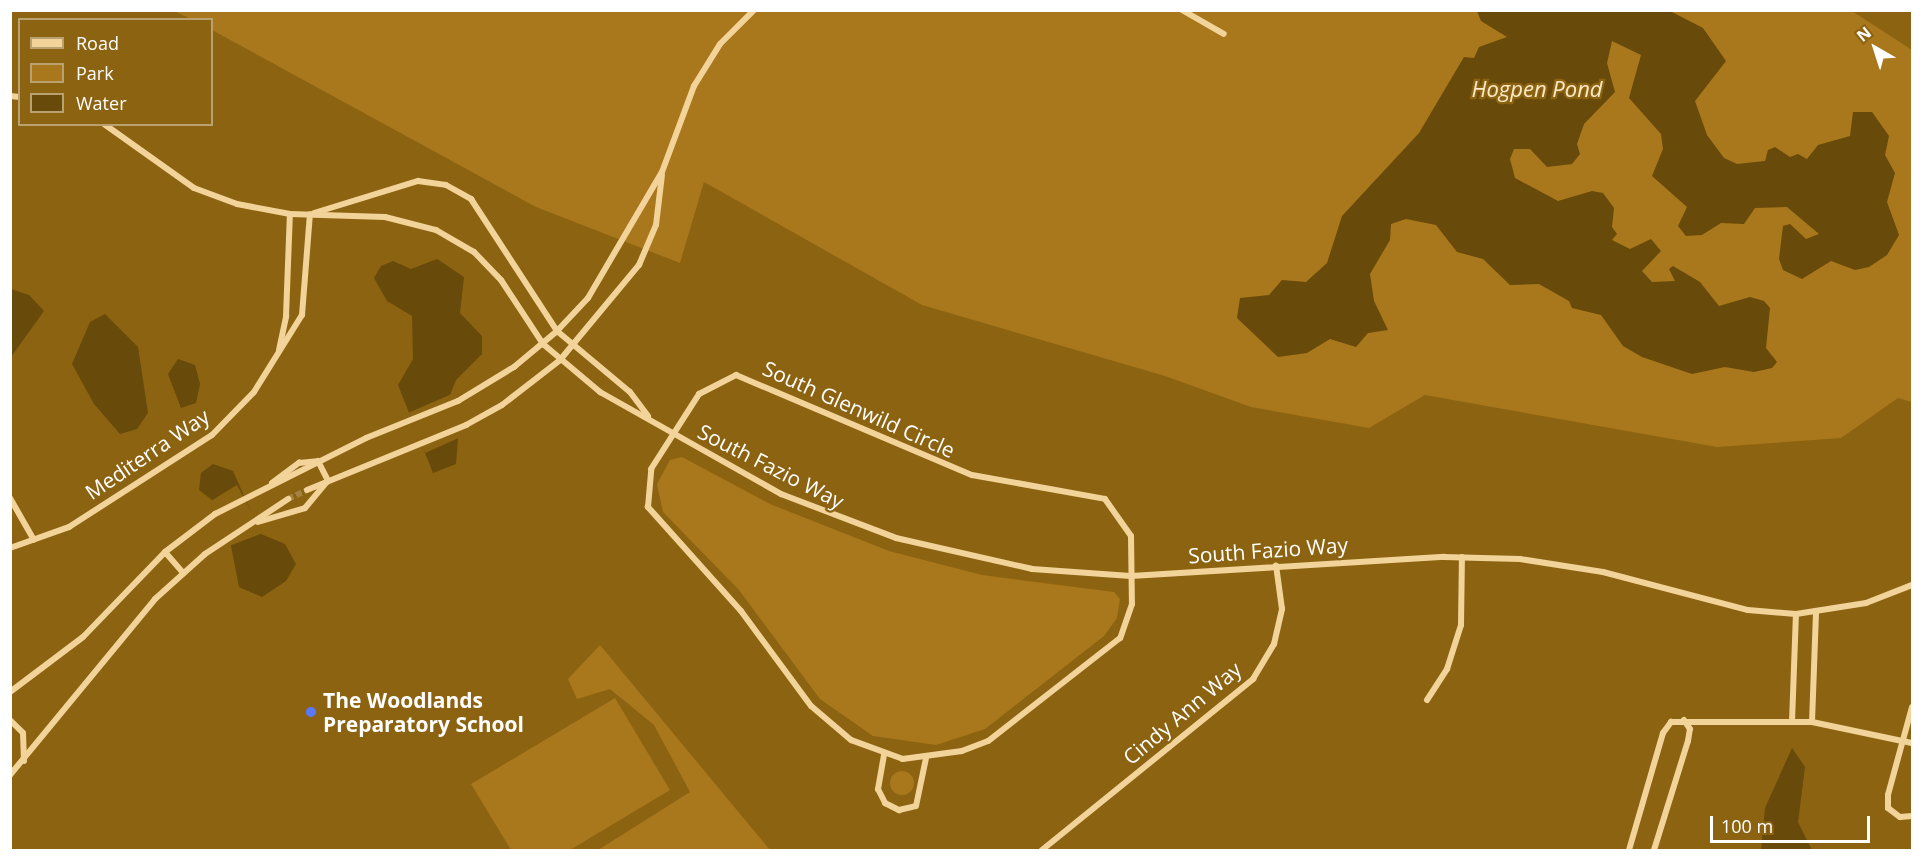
<!DOCTYPE html>
<style>
body{margin:0}
#map{position:relative;width:1923px;height:861px;overflow:hidden;background:#8c6311;font-family:"Open Sans",sans-serif}
div>[style]{position:absolute}
.green>*{inset:0;background:#a9771c}
.round{border-radius:50%}
.water>*{inset:0;background:#684a0a}
.pier>*{inset:0;background:#8c6311}
.street-tunnel>*{height:6px;margin-top:-3px;transform-origin:0;background:repeating-linear-gradient(90deg,#a38241 0 6px,transparent 0 9px)}
.street>*{height:6px;margin:-3px;padding:0 3px;transform-origin:3px;border-radius:3px;background:#f2d399}
.dots>*{width:16px;height:16px;translate:-50% -50%;box-sizing:border-box;border:3px solid #8c6311;border-radius:50%}
span{translate:-50% -50%;white-space:nowrap;text-align:center;line-height:1.15;-webkit-text-stroke:4.5px #8c6311;paint-order:stroke}
.street-label{font-size:21px;color:#fff}
.poi-label{font-size:21px;color:#fff;font-weight:700}
.left{translate:0 -50%;text-align:left}
.water-label{font-size:22px;color:#fbe9c8;font-style:italic}
.frame{position:absolute;inset:0;border:12px solid #fff;pointer-events:none}
.legend{position:absolute;left:18px;top:18px;width:195px;height:108px;box-sizing:border-box;background:#8c6311;border:2px solid #baa170;margin:0;padding:8px 10px;list-style:none;font-size:18px;color:#fff}
.legend li{display:flex;align-items:center;gap:12px;height:30px}
.legend b{width:30px;border:2px solid #baa170}
.north{position:absolute;left:1845px;top:18px;width:60px;height:60px;-webkit-text-stroke:4px #8c6311;paint-order:stroke;rotate:321deg;font-size:16px;font-weight:700;line-height:24px;text-align:center;color:#fff}
.north::after{content:'';display:block;margin:auto;width:21px;height:27px;background:#fff;clip-path:polygon(50% 0,100% 100%,50% 72%,0 100%)}
.scale{position:absolute;left:1710px;top:816px;width:160px;height:27px;box-sizing:border-box;border:3px solid #fff;border-top:0;padding-left:8px;font-size:18px;line-height:21px;white-space:nowrap;color:#fff;-webkit-text-stroke:4px #8c6311;paint-order:stroke}
</style>
<div id="map">
<div class="green">
<div style="clip-path:polygon(174px 11px,1852px 11px,1912px 50px,1912px 402px,1898px 398px,1841px 438px,1717px 447px,1425px 395px,1369px 428px,1251px 407px,1165px 376px,922px 305px,704px 182px,680px 263px,536px 207px,212px 30px,212px 20px,191px 19px)"></div>
<div style="clip-path:polygon(682px 457px,770px 504px,889px 551px,982px 575px,1114px 592px,1120px 599px,1117px 618px,1104px 636px,985px 729px,936px 745px,873px 736px,820px 699px,739px 590px,663px 512px,657px 484px,670px 460px)"></div>
<div style="clip-path:polygon(600px 645px,770px 850px,598px 850px,690px 792px,654px 725px,610px 689px,577px 699px,568px 679px)"></div>
<div style="clip-path:polygon(615px 698px,670px 790px,570px 850px,511px 850px,471px 784px)"></div>
<div class="round" style="left:890px;top:771px;width:24px;height:24px"></div>
</div>
<div class="water">
<div style="clip-path:polygon(1477px 11px,1670px 11px,1703px 28px,1726px 61px,1695px 101px,1707px 135px,1724px 158px,1737px 164px,1765px 161px,1768px 150px,1775px 147px,1790px 157px,1798px 154px,1807px 159px,1818px 145px,1850px 136px,1853px 112px,1872px 112px,1889px 136px,1885px 155px,1895px 173px,1887px 202px,1899px 235px,1887px 255px,1869px 267px,1855px 270px,1831px 261px,1802px 279px,1783px 270px,1779px 259px,1783px 226px,1790px 224px,1806px 239px,1819px 234px,1787px 207px,1755px 208px,1744px 224px,1721px 223px,1702px 235px,1686px 236px,1678px 226px,1687px 207px,1652px 176px,1663px 149px,1661px 134px,1629px 98px,1641px 55px,1612px 41px,1607px 63px,1615px 92px,1584px 124px,1577px 144px,1580px 154px,1572px 164px,1547px 167px,1530px 149px,1514px 149px,1510px 159px,1515px 178px,1558px 201px,1592px 191px,1603px 193px,1614px 208px,1612px 227px,1617px 234px,1612px 240px,1630px 249px,1651px 239px,1661px 251px,1642px 271px,1652px 282px,1675px 281px,1669px 269px,1673px 266px,1700px 282px,1719px 306px,1750px 297px,1764px 301px,1770px 308px,1766px 348px,1777px 362px,1772px 368px,1754px 372px,1725px 367px,1692px 374px,1642px 357px,1623px 346px,1601px 315px,1572px 308px,1569px 301px,1539px 284px,1510px 285px,1483px 259px,1457px 252px,1436px 225px,1406px 219px,1391px 224px,1390px 240px,1370px 274px,1374px 301px,1388px 330px,1368px 333px,1356px 347px,1330px 339px,1307px 353px,1278px 357px,1237px 318px,1240px 298px,1269px 295px,1282px 280px,1306px 282px,1327px 263px,1342px 216px,1419px 133px,1464px 57px,1474px 58px,1479px 47px,1507px 37px,1481px 21px)"></div>
<div style="clip-path:polygon(437px 259px,464px 277px,460px 313px,482px 336px,482px 354px,456px 380px,450px 395px,458px 439px,456px 464px,433px 473px,398px 385px,413px 359px,412px 316px,387px 301px,374px 278px,381px 266px,393px 261px,411px 269px)"></div>
<div style="clip-path:polygon(11px 289px,29px 295px,44px 311px,11px 357px)"></div>
<div style="clip-path:polygon(105px 314px,138px 347px,148px 413px,137px 429px,120px 434px,94px 404px,72px 364px,90px 322px)"></div>
<div style="clip-path:polygon(178px 359px,195px 365px,200px 384px,196px 403px,181px 408px,168px 374px)"></div>
<div style="clip-path:polygon(213px 464px,233px 471px,261px 534px,285px 544px,296px 564px,286px 581px,262px 597px,239px 587px,231px 546px,212px 500px,199px 490px,201px 473px)"></div>
<div style="clip-path:polygon(1792px 748px,1805px 767px,1798px 822px,1812px 850px,1761px 850px,1765px 808px)"></div>
</div>
<div class="pier">
<div style="clip-path:polygon(454px 393px,461px 437px,425px 453px,408px 413px)"></div>
<div style="clip-path:polygon(237px 485px,263px 533px,229px 546px,209px 502px)"></div>
</div>
<div class="street-tunnel">
<div style="left:288px;top:499px;width:21px;rotate:-25deg"></div>
</div>
<div class="street">
<div style="left:1182px;top:10px;width:48px;rotate:29.7deg"></div>
<div style="left:10px;top:96px;width:10px;rotate:6deg"></div>
<div style="left:104px;top:124px;width:110px;rotate:35.4deg"></div>
<div style="left:194px;top:188px;width:46px;rotate:20.4deg"></div>
<div style="left:237px;top:204px;width:54px;rotate:10.7deg"></div>
<div style="left:290px;top:214px;width:95px;rotate:1.8deg"></div>
<div style="left:385px;top:217px;width:53px;rotate:14.3deg"></div>
<div style="left:436px;top:230px;width:44px;rotate:30.1deg"></div>
<div style="left:474px;top:252px;width:39px;rotate:46deg"></div>
<div style="left:501px;top:280px;width:77px;rotate:56.7deg"></div>
<div style="left:543px;top:344px;width:75px;rotate:40.1deg"></div>
<div style="left:600px;top:392px;width:208px;rotate:29.4deg"></div>
<div style="left:781px;top:494px;width:123px;rotate:20.9deg"></div>
<div style="left:896px;top:538px;width:139px;rotate:12.8deg"></div>
<div style="left:1032px;top:569px;width:99px;rotate:4deg"></div>
<div style="left:1131px;top:576px;width:314px;rotate:-3.5deg"></div>
<div style="left:1444px;top:557px;width:76px;rotate:1.5deg"></div>
<div style="left:1520px;top:559px;width:84px;rotate:8.9deg"></div>
<div style="left:1603px;top:572px;width:150px;rotate:14.7deg"></div>
<div style="left:1748px;top:610px;width:48px;rotate:4.8deg"></div>
<div style="left:1796px;top:614px;width:71px;rotate:-8.9deg"></div>
<div style="left:1866px;top:603px;width:49px;rotate:-21.4deg"></div>
<div style="left:314px;top:213px;width:109px;rotate:-17.1deg"></div>
<div style="left:418px;top:181px;width:28px;rotate:8deg"></div>
<div style="left:446px;top:185px;width:29px;rotate:29deg"></div>
<div style="left:471px;top:199px;width:158px;rotate:56.9deg"></div>
<div style="left:557px;top:331px;width:95px;rotate:39.9deg"></div>
<div style="left:630px;top:392px;width:30px;rotate:53deg"></div>
<div style="left:279px;top:350px;width:35px;rotate:-78deg"></div>
<div style="left:286px;top:316px;width:102px;rotate:-87.8deg"></div>
<div style="left:736px;top:375px;width:256px;rotate:23deg"></div>
<div style="left:972px;top:475px;width:135px;rotate:10.2deg"></div>
<div style="left:1105px;top:499px;width:45px;rotate:54.9deg"></div>
<div style="left:1131px;top:536px;width:68px;rotate:89.2deg"></div>
<div style="left:1132px;top:604px;width:36px;rotate:109deg"></div>
<div style="left:1120px;top:638px;width:167px;rotate:142deg"></div>
<div style="left:988px;top:741px;width:28px;rotate:159deg"></div>
<div style="left:962px;top:751px;width:60px;rotate:172.3deg"></div>
<div style="left:903px;top:759px;width:55px;rotate:-159.9deg"></div>
<div style="left:851px;top:740px;width:52px;rotate:-139.6deg"></div>
<div style="left:811px;top:706px;width:118px;rotate:-126.4deg"></div>
<div style="left:741px;top:611px;width:140px;rotate:-131.8deg"></div>
<div style="left:648px;top:507px;width:38px;rotate:-85deg"></div>
<div style="left:651px;top:469px;width:89px;rotate:-57.4deg"></div>
<div style="left:699px;top:394px;width:42px;rotate:-27.2deg"></div>
<div style="left:318px;top:461px;width:22px;rotate:63deg"></div>
<div style="left:272px;top:483px;width:34px;rotate:-37deg"></div>
<div style="left:299px;top:463px;width:18px;rotate:-6deg"></div>
<div style="left:307px;top:490px;width:172px;rotate:-22.2deg"></div>
<div style="left:466px;top:425px;width:41px;rotate:-29.1deg"></div>
<div style="left:502px;top:405px;width:73px;rotate:-37.8deg"></div>
<div style="left:560px;top:360px;width:124px;rotate:-50.3deg"></div>
<div style="left:639px;top:265px;width:43px;rotate:-67deg"></div>
<div style="left:656px;top:225px;width:50px;rotate:-83.2deg"></div>
<div style="left:10px;top:498px;width:48px;rotate:60.3deg"></div>
<div style="left:258px;top:522px;width:49px;rotate:-16.6deg"></div>
<div style="left:305px;top:508px;width:35px;rotate:-50deg"></div>
<div style="left:10px;top:548px;width:63px;rotate:-19.6deg"></div>
<div style="left:69px;top:527px;width:170px;rotate:-32.8deg"></div>
<div style="left:212px;top:435px;width:60px;rotate:-45.7deg"></div>
<div style="left:254px;top:392px;width:91px;rotate:-58.1deg"></div>
<div style="left:302px;top:315px;width:101px;rotate:-85.5deg"></div>
<div style="left:165px;top:552px;width:28px;rotate:49deg"></div>
<div style="left:10px;top:692px;width:91px;rotate:-37deg"></div>
<div style="left:83px;top:637px;width:118px;rotate:-46deg"></div>
<div style="left:165px;top:552px;width:63px;rotate:-37.2deg"></div>
<div style="left:215px;top:514px;width:169px;rotate:-26.7deg"></div>
<div style="left:366px;top:438px;width:99px;rotate:-21.9deg"></div>
<div style="left:458px;top:401px;width:66px;rotate:-31.3deg"></div>
<div style="left:514px;top:367px;width:56px;rotate:-39.9deg"></div>
<div style="left:557px;top:331px;width:45px;rotate:-46.8deg"></div>
<div style="left:588px;top:298px;width:146px;rotate:-59.6deg"></div>
<div style="left:662px;top:172px;width:92px;rotate:-69.6deg"></div>
<div style="left:694px;top:86px;width:49px;rotate:-58.2deg"></div>
<div style="left:720px;top:44px;width:48px;rotate:-45deg"></div>
<div style="left:1427px;top:700px;width:37px;rotate:-57deg"></div>
<div style="left:1447px;top:669px;width:46px;rotate:-72.3deg"></div>
<div style="left:1461px;top:625px;width:68px;rotate:-89.2deg"></div>
<div style="left:1912px;top:707px;width:91px;rotate:105.3deg"></div>
<div style="left:1888px;top:795px;width:13px;rotate:90deg"></div>
<div style="left:1888px;top:808px;width:15px;rotate:37deg"></div>
<div style="left:1900px;top:817px;width:12px;rotate:-5deg"></div>
<div style="left:10px;top:720px;width:18px;rotate:45deg"></div>
<div style="left:23px;top:733px;width:28px;rotate:88deg"></div>
<div style="left:1792px;top:722px;width:108px;rotate:-87.9deg"></div>
<div style="left:1812px;top:722px;width:109px;rotate:-87.9deg"></div>
<div style="left:884px;top:755px;width:35px;rotate:100deg"></div>
<div style="left:878px;top:789px;width:16px;rotate:63deg"></div>
<div style="left:885px;top:803px;width:16px;rotate:27deg"></div>
<div style="left:899px;top:810px;width:17px;rotate:-13deg"></div>
<div style="left:916px;top:806px;width:49px;rotate:-78.2deg"></div>
<div style="left:10px;top:775px;width:228px;rotate:-50.5deg"></div>
<div style="left:155px;top:599px;width:67px;rotate:-42deg"></div>
<div style="left:205px;top:554px;width:100px;rotate:-33.5deg"></div>
<div style="left:1042px;top:850px;width:272px;rotate:-39deg"></div>
<div style="left:1253px;top:679px;width:41px;rotate:-59deg"></div>
<div style="left:1274px;top:644px;width:36px;rotate:-77deg"></div>
<div style="left:1282px;top:609px;width:44px;rotate:-97.8deg"></div>
<div style="left:1629px;top:850px;width:122px;rotate:-73.8deg"></div>
<div style="left:1663px;top:733px;width:14px;rotate:-54deg"></div>
<div style="left:1671px;top:722px;width:141px"></div>
<div style="left:1812px;top:722px;width:102px;rotate:11.9deg"></div>
<div style="left:1654px;top:850px;width:114px;rotate:-72.7deg"></div>
<div style="left:1688px;top:741px;width:12px;rotate:-81deg"></div>
<div style="left:1690px;top:729px;width:11px;rotate:-124deg"></div>
</div>
<div class="dots">
<div style="left:311px;top:712px;background:#5978ff"></div>
</div>
<div class="street-label">
<span style="left:859px;top:409px;rotate:24deg">South Glenwild Circle</span>
<span style="left:147px;top:454px;rotate:-34deg">Mediterra Way</span>
<span style="left:771px;top:466px;rotate:27deg">South Fazio Way</span>
<span style="left:1268px;top:550px;rotate:-4deg">South Fazio Way</span>
<span style="left:1182px;top:713px;rotate:-40deg">Cindy Ann Way</span>
</div>
<div class="poi-label">
<span class="left" style="left:323px;top:712px">The Woodlands<br>Preparatory School</span>
</div>
<div class="water-label">
<span style="left:1537px;top:89px">Hogpen Pond</span>
</div>
<div class="frame"></div>
<ul class="legend">
<li><b style="height:8px;background:#f2d399"></b>Road</li>
<li><b style="height:16px;background:#a9771c"></b>Park</li>
<li><b style="height:16px;background:#684a0a"></b>Water</li>
</ul>
<div class="north">N</div>
<div class="scale">100 m</div>
</div>
